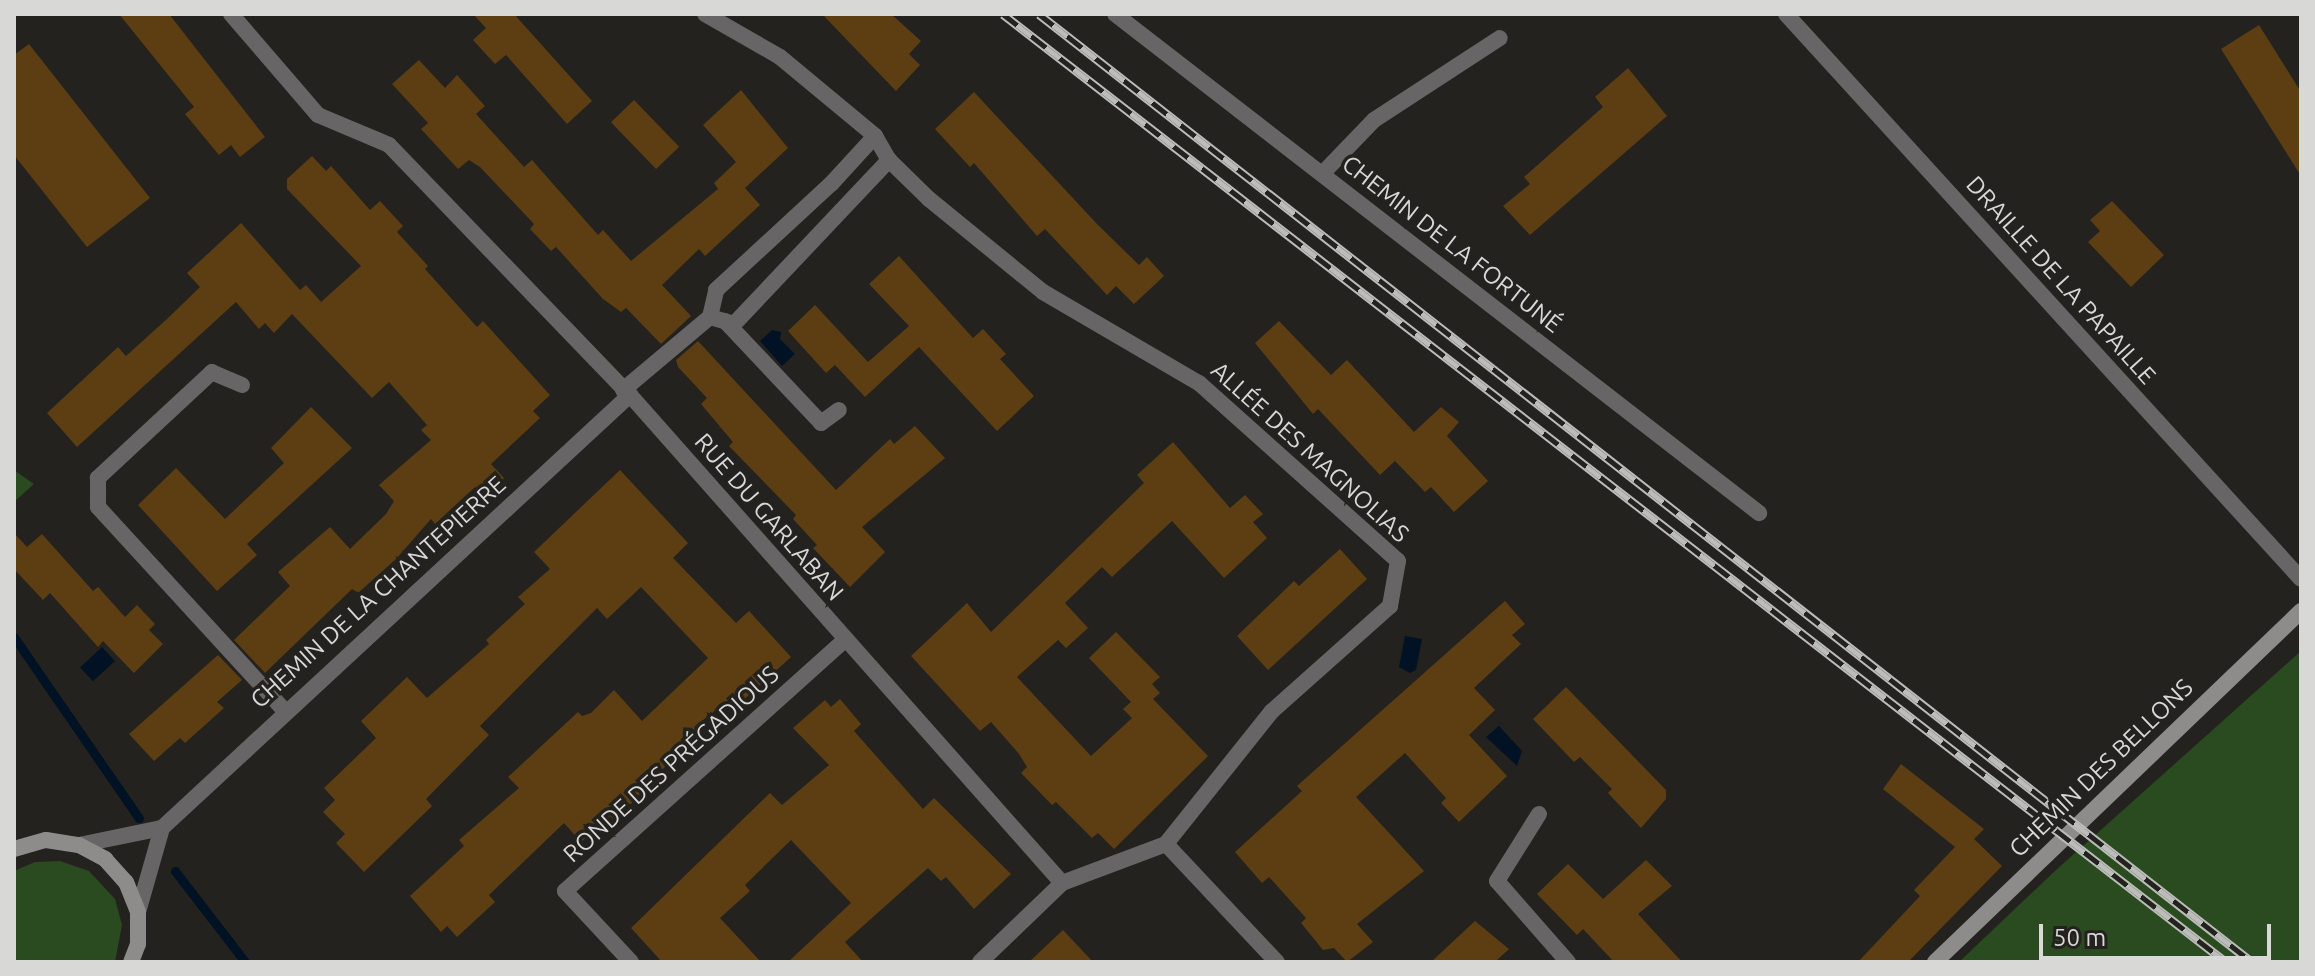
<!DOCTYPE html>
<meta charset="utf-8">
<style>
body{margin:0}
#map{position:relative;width:2315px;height:976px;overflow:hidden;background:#23221f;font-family:Ubuntu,sans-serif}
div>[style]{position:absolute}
.green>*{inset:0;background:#2a4a1f}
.water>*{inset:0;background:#001223;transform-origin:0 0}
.stream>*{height:9px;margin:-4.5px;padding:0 4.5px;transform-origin:4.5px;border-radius:4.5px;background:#001223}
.building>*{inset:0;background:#5c3e12;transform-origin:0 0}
.minor>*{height:16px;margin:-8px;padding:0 8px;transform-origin:8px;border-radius:8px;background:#676565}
.secondary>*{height:16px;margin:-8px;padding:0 8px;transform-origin:8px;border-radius:8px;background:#8e8b8b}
.rail>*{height:9px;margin-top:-4.5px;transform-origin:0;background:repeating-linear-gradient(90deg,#23221f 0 18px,#bcbcba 0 36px);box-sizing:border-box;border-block:2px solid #bcbcba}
span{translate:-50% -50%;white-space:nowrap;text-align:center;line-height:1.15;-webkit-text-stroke:7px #23221f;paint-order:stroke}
.street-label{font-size:24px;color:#d8d8d6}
.frame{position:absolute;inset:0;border:16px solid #d8d8d6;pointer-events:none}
.scale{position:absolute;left:2039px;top:924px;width:232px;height:36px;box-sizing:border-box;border:4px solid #d8d8d6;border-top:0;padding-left:10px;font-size:24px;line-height:28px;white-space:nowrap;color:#d8d8d6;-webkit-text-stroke:6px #23221f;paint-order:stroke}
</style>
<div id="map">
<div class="green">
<div style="clip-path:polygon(14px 470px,34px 484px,14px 502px)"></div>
<div style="clip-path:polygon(2301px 651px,2301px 962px,1959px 962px,2056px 870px)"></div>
<div style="clip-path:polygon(60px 861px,89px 871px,115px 899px,122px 925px,115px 962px,14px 962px,14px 871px,35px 862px)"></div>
</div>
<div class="water">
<div style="clip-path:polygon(772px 330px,781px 332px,780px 339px,795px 354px,782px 366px,760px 341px)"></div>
<div style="clip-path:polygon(1405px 636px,1422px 639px,1416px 670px,1410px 673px,1399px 667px)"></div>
<div style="left:102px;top:647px;width:19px;height:30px;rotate:47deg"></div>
<div style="clip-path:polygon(1499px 726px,1522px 751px,1517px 766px,1486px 737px)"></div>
</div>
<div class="stream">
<div style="left:14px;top:637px;width:220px;rotate:55.4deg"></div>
<div style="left:175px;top:871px;width:115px;rotate:52.4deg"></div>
</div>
<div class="building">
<div style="clip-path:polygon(119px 14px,169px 14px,265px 137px,240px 157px,231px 145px,219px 155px,185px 114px,194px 107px)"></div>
<div style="clip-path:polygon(473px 14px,514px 14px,592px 101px,567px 124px,506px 55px,495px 64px,473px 40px,486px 28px)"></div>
<div style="clip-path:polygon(822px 14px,891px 14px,921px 41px,909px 54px,920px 65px,896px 91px)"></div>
<div style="clip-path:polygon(2259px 25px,2301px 92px,2301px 176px,2221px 49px)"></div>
<div style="clip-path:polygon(29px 44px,150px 198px,87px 247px,14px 155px,14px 55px)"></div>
<div style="clip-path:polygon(419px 60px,445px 88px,457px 75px,485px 106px,476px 114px,524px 167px,532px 160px,598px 235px,603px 230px,631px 261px,718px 189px,714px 183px,736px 162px,703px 125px,741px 90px,788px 148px,745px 188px,760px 205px,705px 256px,699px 249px,662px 285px,691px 316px,661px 344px,626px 308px,621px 312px,603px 299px,556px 247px,551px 251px,530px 229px,534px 224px,480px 167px,469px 160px,458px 169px,421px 129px,428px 123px,392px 84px)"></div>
<div style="clip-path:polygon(1628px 68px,1667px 116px,1530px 235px,1503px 206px,1530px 184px,1524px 177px,1603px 107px,1595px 97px)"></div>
<div style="clip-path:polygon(974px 92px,1097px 224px,1139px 265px,1147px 257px,1164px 276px,1134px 304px,1116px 286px,1107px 295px,1045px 229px,1037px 236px,974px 163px,970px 167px,935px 129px)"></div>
<div style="left:634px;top:100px;width:65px;height:32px;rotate:46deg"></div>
<div style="clip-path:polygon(312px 156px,326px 171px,331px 166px,370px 210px,380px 201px,403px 226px,397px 232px,428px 266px,425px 269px,477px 327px,483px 321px,550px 395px,533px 411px,540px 418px,491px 464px,504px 478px,484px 497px,475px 487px,435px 524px,431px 519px,396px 559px,358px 593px,352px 589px,265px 673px,234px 640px,290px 586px,278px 572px,330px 527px,350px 549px,386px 514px,394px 501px,379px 485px,431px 440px,421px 430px,427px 425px,389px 382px,372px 398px,292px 314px,274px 333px,265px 323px,259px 329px,236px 302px,77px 447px,47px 413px,118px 347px,126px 356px,167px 319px,200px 287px,187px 273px,241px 223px,300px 290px,306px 285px,321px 302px,361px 266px,287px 189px,287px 179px)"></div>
<div style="clip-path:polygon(2112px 201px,2164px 255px,2131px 287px,2088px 242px,2100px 231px,2090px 220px)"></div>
<div style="clip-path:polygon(899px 256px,973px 338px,983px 329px,1006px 354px,1000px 359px,1034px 396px,997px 431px,919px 347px,865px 397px,835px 365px,826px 373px,788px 331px,815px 305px,868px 362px,909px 326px,869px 284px)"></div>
<div style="clip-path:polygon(1279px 321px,1331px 375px,1347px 360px,1414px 432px,1441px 407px,1459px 422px,1447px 436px,1488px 481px,1454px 512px,1431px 487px,1425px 492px,1395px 461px,1380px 475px,1318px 409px,1313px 414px,1255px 343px)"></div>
<div style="clip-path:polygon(698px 341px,836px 490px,890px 439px,894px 444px,915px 426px,945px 458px,862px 527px,885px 552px,850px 587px,813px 548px,817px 545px,793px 519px,796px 515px,729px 446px,733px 442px,701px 404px,707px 398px,678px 367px,676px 360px)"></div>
<div style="clip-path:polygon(311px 407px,352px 448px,247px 544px,257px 555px,217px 591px,138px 505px,176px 468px,225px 519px,284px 463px,271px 448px)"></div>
<div style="clip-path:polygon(1173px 442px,1230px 508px,1245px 495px,1263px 514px,1253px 522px,1267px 538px,1224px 578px,1172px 521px,1112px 577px,1102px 567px,1065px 603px,1088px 628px,1066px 648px,1058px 640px,1017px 677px,1091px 756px,1132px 718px,1123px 709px,1131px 702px,1089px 658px,1116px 632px,1160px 677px,1152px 684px,1160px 693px,1153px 699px,1208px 756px,1114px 849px,1098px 833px,1092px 838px,1056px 802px,1052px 805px,1021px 773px,1027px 767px,1019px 754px,991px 722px,980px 731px,911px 656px,967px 603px,991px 632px,1144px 483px,1137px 475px)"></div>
<div style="clip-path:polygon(620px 470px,688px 543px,673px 558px,736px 623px,749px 611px,791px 657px,740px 703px,734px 696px,694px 727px,698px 731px,615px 821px,610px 816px,581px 842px,564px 823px,489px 895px,495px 902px,457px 937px,447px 926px,441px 932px,410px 896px,464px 846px,459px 840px,519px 788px,508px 777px,578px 712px,582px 716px,591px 713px,614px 690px,642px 721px,708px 658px,641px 587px,607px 619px,597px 608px,480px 726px,489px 735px,426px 799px,432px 806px,364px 872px,336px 843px,345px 834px,323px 812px,335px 800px,324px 788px,376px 738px,361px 721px,407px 677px,427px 698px,489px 644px,486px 640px,525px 604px,518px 597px,550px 569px,534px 552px)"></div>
<div style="clip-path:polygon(14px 533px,27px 547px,42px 534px,93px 591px,98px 587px,125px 617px,137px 605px,155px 624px,149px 630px,163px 644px,134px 673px,103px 641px,98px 647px,50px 593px,43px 600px,14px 569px)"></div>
<div style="clip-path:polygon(1340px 549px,1367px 579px,1268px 670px,1237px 636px,1294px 581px,1299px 586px)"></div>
<div style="clip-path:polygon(1505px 601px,1525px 624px,1512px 635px,1521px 644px,1474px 688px,1495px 710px,1469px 735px,1507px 776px,1459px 822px,1441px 803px,1446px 798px,1405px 753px,1356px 797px,1424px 871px,1357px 924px,1373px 942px,1347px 962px,1334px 948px,1323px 950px,1301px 923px,1306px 918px,1269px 877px,1262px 883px,1235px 852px,1302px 791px,1297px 786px)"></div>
<div style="clip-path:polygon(218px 655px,242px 680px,217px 702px,224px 708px,185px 743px,180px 738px,154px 761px,129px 734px)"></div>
<div style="clip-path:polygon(1566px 687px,1666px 790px,1666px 799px,1641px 828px,1608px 793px,1612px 789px,1580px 757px,1574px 762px,1533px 719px)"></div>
<div style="clip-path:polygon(840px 699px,861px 724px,854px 731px,923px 809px,934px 798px,1011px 874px,974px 909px,946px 877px,941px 881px,928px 868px,845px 942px,863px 962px,788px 962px,851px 903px,791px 840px,745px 885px,750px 891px,720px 918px,761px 962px,662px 962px,631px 928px,770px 793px,782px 805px,829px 765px,793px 728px,825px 700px,831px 707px)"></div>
<div style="clip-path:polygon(1901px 764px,1984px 829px,1974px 839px,2002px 866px,1908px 962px,1858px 962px,1920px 896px,1914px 890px,1955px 847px,1883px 789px)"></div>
<div style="clip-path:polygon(1646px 860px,1672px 886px,1638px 914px,1682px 962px,1614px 962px,1583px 929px,1577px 935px,1537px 894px,1568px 864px,1603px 899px)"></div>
<div style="clip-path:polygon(1475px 921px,1509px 949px,1495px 962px,1431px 962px)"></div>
<div style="clip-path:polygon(1063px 930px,1093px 962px,1029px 962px)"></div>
</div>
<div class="minor">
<div style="left:231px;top:14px;width:133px;rotate:49.3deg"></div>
<div style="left:318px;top:115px;width:77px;rotate:22.9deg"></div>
<div style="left:389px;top:145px;width:347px;rotate:46.1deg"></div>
<div style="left:630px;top:395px;width:652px;rotate:48.48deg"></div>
<div style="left:1062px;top:883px;width:111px;rotate:-20.6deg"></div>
<div style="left:1166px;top:844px;width:162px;rotate:46.8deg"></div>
<div style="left:705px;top:14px;width:86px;rotate:29.8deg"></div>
<div style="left:780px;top:57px;width:124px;rotate:39.7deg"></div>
<div style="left:875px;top:136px;width:28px;rotate:60deg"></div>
<div style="left:889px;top:160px;width:56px;rotate:44.3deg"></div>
<div style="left:929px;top:199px;width:147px;rotate:39.2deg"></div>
<div style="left:1043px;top:292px;width:181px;rotate:30.3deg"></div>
<div style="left:1199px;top:383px;width:267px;rotate:41.8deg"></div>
<div style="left:1398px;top:561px;width:46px;rotate:100.1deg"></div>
<div style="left:1390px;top:606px;width:158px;rotate:138.3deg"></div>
<div style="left:1272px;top:711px;width:170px;rotate:128.6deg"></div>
<div style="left:1115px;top:14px;width:815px;rotate:37.77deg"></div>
<div style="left:1786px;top:14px;width:764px;rotate:47.65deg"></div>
<div style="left:1322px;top:174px;width:75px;rotate:-46.1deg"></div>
<div style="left:1374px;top:120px;width:150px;rotate:-33.1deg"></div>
<div style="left:710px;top:317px;width:25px;rotate:16deg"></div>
<div style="left:734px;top:324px;width:226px;rotate:-46.6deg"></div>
<div style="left:725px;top:321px;width:140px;rotate:46.7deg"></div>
<div style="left:821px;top:423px;width:22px;rotate:-36deg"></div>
<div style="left:242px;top:385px;width:33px;rotate:-157deg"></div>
<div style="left:212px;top:372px;width:156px;rotate:137.1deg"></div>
<div style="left:98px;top:478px;width:29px;rotate:90deg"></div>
<div style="left:98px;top:507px;width:275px;rotate:47.5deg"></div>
<div style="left:623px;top:390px;width:114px;rotate:-40deg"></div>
<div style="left:710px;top:317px;width:28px;rotate:-77deg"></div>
<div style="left:716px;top:290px;width:156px;rotate:-42.7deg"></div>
<div style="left:831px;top:184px;width:65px;rotate:-47.5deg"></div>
<div style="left:1539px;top:814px;width:79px;rotate:122.1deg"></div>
<div style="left:1497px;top:881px;width:108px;rotate:48.8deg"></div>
<div style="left:162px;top:828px;width:638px;rotate:-42.78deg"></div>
<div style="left:79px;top:845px;width:85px;rotate:-11.6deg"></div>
<div style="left:162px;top:828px;width:87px;rotate:105.9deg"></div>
<div style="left:631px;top:962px;width:97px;rotate:-132.9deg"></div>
<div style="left:565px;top:891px;width:376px;rotate:-41.9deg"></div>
<div style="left:980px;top:962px;width:114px;rotate:-43.9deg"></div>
</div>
<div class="secondary">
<div style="left:14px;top:849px;width:33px;rotate:-16deg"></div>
<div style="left:46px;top:840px;width:33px;rotate:9deg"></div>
<div style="left:79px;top:845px;width:30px;rotate:28deg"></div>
<div style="left:105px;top:859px;width:31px;rotate:48deg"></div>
<div style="left:126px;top:882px;width:32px;rotate:68deg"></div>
<div style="left:138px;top:912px;width:32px;rotate:90deg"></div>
<div style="left:138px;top:944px;width:19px;rotate:111deg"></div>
<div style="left:1935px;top:962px;width:507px;rotate:-43.8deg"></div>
</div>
<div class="rail">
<div style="left:1003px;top:14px;width:1547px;rotate:37.78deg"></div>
<div style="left:1039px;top:14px;width:1540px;rotate:38.01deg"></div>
</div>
<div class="street-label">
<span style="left:1452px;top:244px;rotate:38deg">CHEMIN DE LA FORTUNÉ</span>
<span style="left:2061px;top:280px;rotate:48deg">DRAILLE DE LA PAPAILLE</span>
<span style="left:1310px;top:452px;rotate:42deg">ALLÉE DES MAGNOLIAS</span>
<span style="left:769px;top:517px;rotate:49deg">RUE DU GARLABAN</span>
<span style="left:378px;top:592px;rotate:-42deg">CHEMIN DE LA CHANTEPIERRE</span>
<span style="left:671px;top:764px;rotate:-42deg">RONDE DES PRÉGADIOUS</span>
<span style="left:2101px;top:768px;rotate:-44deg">CHEMIN DES BELLONS</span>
</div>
<div class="frame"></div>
<div class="scale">50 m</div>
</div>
